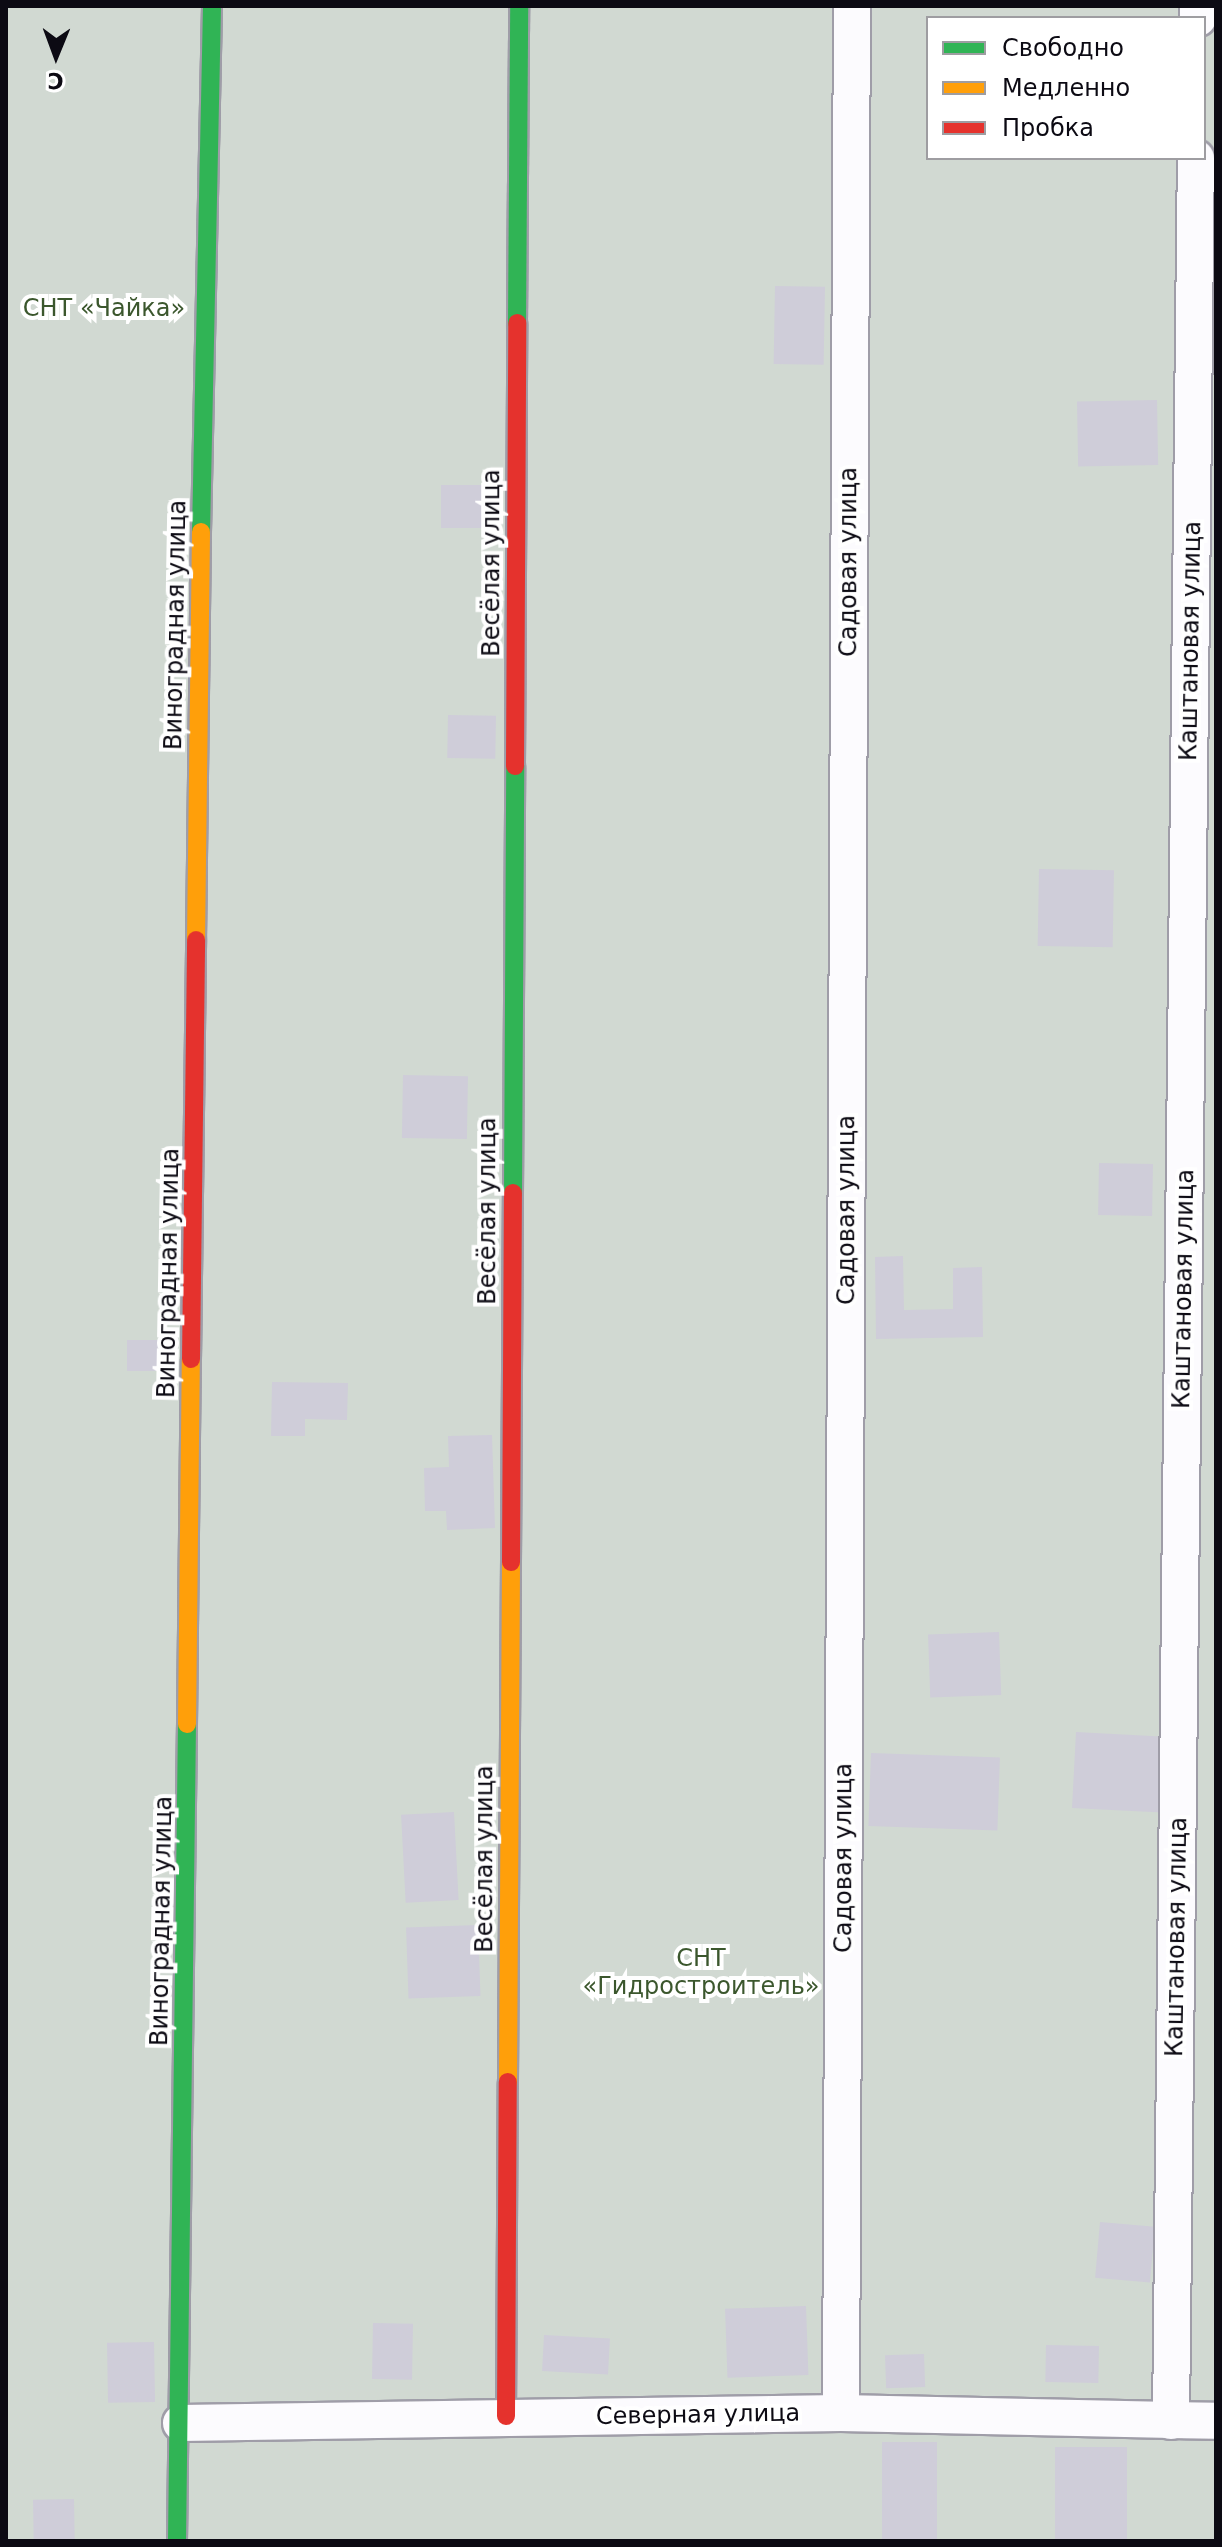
<!DOCTYPE html>
<meta charset="utf-8">
<style>
body{margin:0}
#map{position:relative;width:1222px;height:2547px;overflow:hidden;background:#e9e7f5;font-family:"DejaVu Sans",sans-serif}
div>[style]{position:absolute}
.green>*{inset:0;background:#d1d9d2}
.building>*{inset:0;background:#cfcdd9;transform-origin:0 0}
.roads{filter:drop-shadow(2px 0 #9f9da8) drop-shadow(-2px 0 #9f9da8) drop-shadow(0 2px #9f9da8) drop-shadow(0 -2px #9f9da8)}
.street>*{height:36px;margin:-18px;padding:0 18px;transform-origin:18px;border-radius:18px;background:#fcfbfe}
.fast>*{height:18px;margin:-9px;padding:0 9px;transform-origin:9px;border-radius:9px;background:#30b455}
.slow>*{height:18px;margin:-9px;padding:0 9px;transform-origin:9px;border-radius:9px;background:#ff9f0a}
.jam>*{height:18px;margin:-9px;padding:0 9px;transform-origin:9px;border-radius:9px;background:#e5322d}
span{translate:-50% -50%;white-space:nowrap;text-align:center;line-height:1.15;-webkit-text-stroke:8px #fff;paint-order:stroke}
.park-label{font-size:24px;color:#3b572d}
.street-label{font-size:24px;color:#0c0a13}
.frame{position:absolute;inset:0;border:8px solid #0c0a13;pointer-events:none}
.legend{position:absolute;left:926px;top:16px;width:280px;height:144px;box-sizing:border-box;background:#fff;border:2px solid #9e9da1;margin:0;padding:10px 14px;list-style:none;font-size:24px;color:#0c0a13}
.legend li{display:flex;align-items:center;gap:16px;height:40px}
.legend b{width:40px;border:2px solid #9e9da1}
.north{position:absolute;left:16px;top:16px;width:80px;height:80px;-webkit-text-stroke:6px #fff;paint-order:stroke;rotate:181deg;font-size:22px;font-weight:700;line-height:32px;text-align:center;color:#0c0a13}
.north::after{content:'';display:block;margin:auto;width:28px;height:36px;background:#0c0a13;clip-path:polygon(50% 0,100% 100%,50% 72%,0 100%)}
</style>
<div id="map">
<div class="green">
<div style="clip-path:polygon(evenodd,6px 6px,1216px 6px,1216px 2541px,6px 2541px,6px 6px,928px 18px,1204px 18px,1204px 158px,928px 158px,928px 18px)"></div>
</div>
<div class="building">
<div style="left:775px;top:286px;width:50px;height:78px;rotate:1deg"></div>
<div style="left:1157px;top:400px;width:65px;height:80px;rotate:89deg"></div>
<div style="left:498px;top:485px;width:43px;height:57px;rotate:90deg"></div>
<div style="left:448px;top:715px;width:48px;height:43px;rotate:1deg"></div>
<div style="left:1039px;top:869px;width:75px;height:77px;rotate:1deg"></div>
<div style="left:403px;top:1075px;width:65px;height:63px;rotate:1deg"></div>
<div style="left:1099px;top:1163px;width:54px;height:52px;rotate:1deg"></div>
<div style="clip-path:polygon(903px 1256px,904px 1310px,953px 1309px,953px 1268px,982px 1267px,983px 1337px,876px 1339px,875px 1257px)"></div>
<div style="left:169px;top:1340px;width:31px;height:42px;rotate:90deg"></div>
<div style="clip-path:polygon(272px 1382px,348px 1383px,347px 1420px,305px 1419px,305px 1436px,271px 1436px)"></div>
<div style="clip-path:polygon(492px 1435px,495px 1528px,447px 1530px,446px 1511px,425px 1511px,424px 1468px,449px 1467px,448px 1436px)"></div>
<div style="left:999px;top:1632px;width:63px;height:71px;rotate:88deg"></div>
<div style="left:1076px;top:1732px;width:90px;height:76px;rotate:3deg"></div>
<div style="left:871px;top:1753px;width:129px;height:73px;rotate:2deg"></div>
<div style="left:454px;top:1812px;width:88px;height:53px;rotate:87deg"></div>
<div style="left:478px;top:1925px;width:71px;height:72px;rotate:88deg"></div>
<div style="left:1100px;top:2222px;width:55px;height:56px;rotate:5deg"></div>
<div style="left:806px;top:2306px;width:69px;height:81px;rotate:88deg"></div>
<div style="left:373px;top:2323px;width:40px;height:56px;rotate:1deg"></div>
<div style="left:544px;top:2335px;width:66px;height:36px;rotate:3deg"></div>
<div style="left:154px;top:2342px;width:60px;height:47px;rotate:89deg"></div>
<div style="left:1046px;top:2345px;width:53px;height:37px;rotate:1deg"></div>
<div style="left:924px;top:2354px;width:33px;height:39px;rotate:88deg"></div>
<div style="left:882px;top:2442px;width:55px;height:99px"></div>
<div style="left:1055px;top:2447px;width:72px;height:94px"></div>
<div style="left:74px;top:2499px;width:42px;height:41px;rotate:89deg"></div>
</div>
<div class="roads">
<div class="street">
<div style="left:1198px;top:18px;width:12px;rotate:-90deg"></div>
<div style="left:841px;top:2413px;width:2407px;rotate:-89.74deg"></div>
<div style="left:1171px;top:2421px;width:2263px;rotate:-89.37deg"></div>
<div style="left:181px;top:2423px;width:660px;rotate:-0.87deg"></div>
<div style="left:841px;top:2413px;width:375px;rotate:1.2deg"></div>
</div>
<div class="fast">
<div style="left:517px;top:323px;width:317px;rotate:-89.6deg"></div>
<div style="left:201px;top:532px;width:526px;rotate:-88.8deg"></div>
<div style="left:513px;top:1193px;width:427px;rotate:-89.7deg"></div>
<div style="left:177px;top:2541px;width:817px;rotate:-89.3deg"></div>
</div>
<div class="slow">
<div style="left:196px;top:940px;width:408px;rotate:-89.3deg"></div>
<div style="left:187px;top:1724px;width:365px;rotate:-89.4deg"></div>
<div style="left:508px;top:2082px;width:520px;rotate:-89.67deg"></div>
</div>
<div class="jam">
<div style="left:515px;top:766px;width:443px;rotate:-89.7deg"></div>
<div style="left:191px;top:1359px;width:419px;rotate:-89.3deg"></div>
<div style="left:511px;top:1562px;width:369px;rotate:-89.7deg"></div>
<div style="left:506px;top:2416px;width:334px;rotate:-89.7deg"></div>
</div>
</div>
<div class="park-label">
<span style="left:104px;top:309px">СНТ «Чайка»</span>
<span style="left:701px;top:1973px">СНТ<br>«Гидростроитель»</span>
</div>
<div class="street-label">
<span style="left:849px;top:562px;rotate:-90deg">Садовая улица</span>
<span style="left:492px;top:563px;rotate:-90deg">Весёлая улица</span>
<span style="left:176px;top:625px;rotate:-89deg">Виноградная улица</span>
<span style="left:1191px;top:641px;rotate:-89deg">Каштановая улица</span>
<span style="left:847px;top:1210px;rotate:-90deg">Садовая улица</span>
<span style="left:488px;top:1211px;rotate:-90deg">Весёлая улица</span>
<span style="left:169px;top:1273px;rotate:-89deg">Виноградная улица</span>
<span style="left:1184px;top:1289px;rotate:-89deg">Каштановая улица</span>
<span style="left:844px;top:1858px;rotate:-90deg">Садовая улица</span>
<span style="left:485px;top:1859px;rotate:-90deg">Весёлая улица</span>
<span style="left:162px;top:1921px;rotate:-89deg">Виноградная улица</span>
<span style="left:1177px;top:1937px;rotate:-89deg">Каштановая улица</span>
<span style="left:698px;top:2415px;rotate:-1deg">Северная улица</span>
</div>
<div class="frame"></div>
<ul class="legend">
<li><b style="height:10px;background:#30b455"></b>Свободно</li>
<li><b style="height:10px;background:#ff9f0a"></b>Медленно</li>
<li><b style="height:10px;background:#e5322d"></b>Пробка</li>
</ul>
<div class="north">С</div>
</div>
